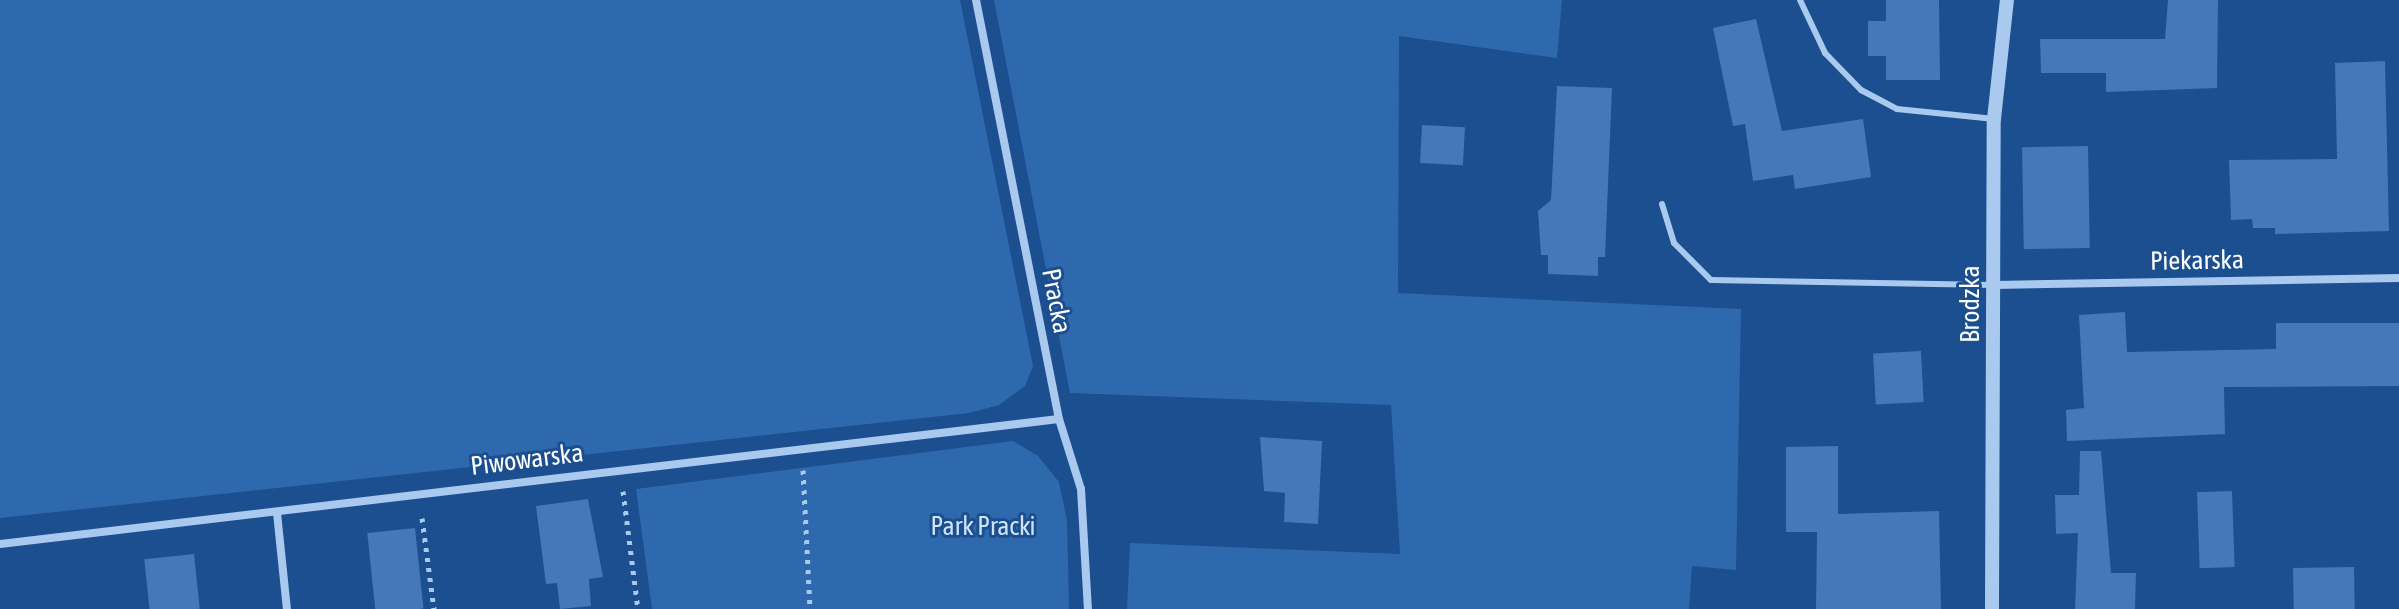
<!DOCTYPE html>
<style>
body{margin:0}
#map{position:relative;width:2399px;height:609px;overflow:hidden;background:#1b4f8f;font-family:"Asap Condensed",sans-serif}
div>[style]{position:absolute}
.green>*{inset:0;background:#2e69ad}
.building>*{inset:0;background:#4478b7;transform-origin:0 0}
.path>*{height:5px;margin-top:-2.5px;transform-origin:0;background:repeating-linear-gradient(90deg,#a9c9ee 0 4px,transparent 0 10px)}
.service>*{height:6px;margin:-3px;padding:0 3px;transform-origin:3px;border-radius:3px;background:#a9c9ee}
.minor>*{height:8px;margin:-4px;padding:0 4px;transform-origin:4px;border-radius:4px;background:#a9c9ee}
.tertiary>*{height:14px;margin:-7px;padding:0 7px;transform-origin:7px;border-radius:7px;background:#a9c9ee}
span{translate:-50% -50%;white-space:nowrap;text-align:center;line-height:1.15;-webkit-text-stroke:6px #1b4f8f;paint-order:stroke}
.street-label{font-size:26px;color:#fff}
.park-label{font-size:26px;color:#cfe3fa}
</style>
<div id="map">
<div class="green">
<div style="clip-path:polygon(0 0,960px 0,1033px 366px,1025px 386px,999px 405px,969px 413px,0 518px)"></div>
<div style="clip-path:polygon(994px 0,1562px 0,1557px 58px,1399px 36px,1398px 293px,1741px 309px,1736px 570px,1692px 566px,1689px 609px,1127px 609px,1130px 543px,1400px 554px,1391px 405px,1070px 393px)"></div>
<div style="clip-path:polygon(1013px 441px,1038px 456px,1059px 482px,1067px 521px,1069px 609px,652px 609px,636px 489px)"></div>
</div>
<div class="building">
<div style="clip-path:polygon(1886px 0,1939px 0,1940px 80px,1886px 80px,1886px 56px,1868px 56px,1868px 21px,1886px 21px)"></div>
<div style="clip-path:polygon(2168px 0,2218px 0,2217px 88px,2106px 92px,2106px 73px,2041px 73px,2040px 39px,2165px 39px)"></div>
<div style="clip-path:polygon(1756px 19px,1782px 131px,1863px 119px,1871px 177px,1795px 189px,1793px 175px,1753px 181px,1745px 124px,1733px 126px,1713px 28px)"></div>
<div style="clip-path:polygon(2385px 61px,2389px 231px,2275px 234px,2275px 228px,2253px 228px,2252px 219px,2231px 220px,2229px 160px,2337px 159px,2335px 63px)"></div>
<div style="clip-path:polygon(1557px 86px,1612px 88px,1605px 257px,1598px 257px,1598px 276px,1548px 274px,1548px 255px,1541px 255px,1538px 211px,1551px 200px)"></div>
<div style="left:1422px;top:125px;width:43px;height:38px;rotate:3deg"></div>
<div style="left:2088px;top:146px;width:102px;height:66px;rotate:89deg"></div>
<div style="clip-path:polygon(2125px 312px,2127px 352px,2276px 349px,2276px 323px,2399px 323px,2399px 386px,2224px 387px,2225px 434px,2067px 441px,2066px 410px,2084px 408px,2079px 315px)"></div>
<div style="left:1921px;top:351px;width:51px;height:48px;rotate:87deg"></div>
<div style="clip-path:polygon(1260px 437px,1322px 441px,1318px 524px,1284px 522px,1285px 493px,1264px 491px)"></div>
<div style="clip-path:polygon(1838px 446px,1838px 514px,1939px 511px,1941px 609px,1816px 609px,1817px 532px,1786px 532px,1786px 447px)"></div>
<div style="clip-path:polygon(2080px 451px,2101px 451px,2111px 573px,2136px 573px,2135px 609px,2075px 609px,2078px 533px,2056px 534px,2055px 495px,2079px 495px)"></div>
<div style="left:2232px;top:491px;width:76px;height:35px;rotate:88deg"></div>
<div style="clip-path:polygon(588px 499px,603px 577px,589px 579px,591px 606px,560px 609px,557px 583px,546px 584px,536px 506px)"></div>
<div style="left:415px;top:528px;width:81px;height:48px;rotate:84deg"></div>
<div style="left:194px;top:554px;width:55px;height:50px;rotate:84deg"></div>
<div style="left:2354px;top:567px;width:42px;height:61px;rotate:89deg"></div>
</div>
<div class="path">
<div style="left:803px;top:470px;width:139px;rotate:87.1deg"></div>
<div style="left:623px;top:491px;width:119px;rotate:82.8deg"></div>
<div style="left:422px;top:518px;width:92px;rotate:82.5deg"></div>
</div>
<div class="service">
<div style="left:1800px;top:0;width:59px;rotate:64.7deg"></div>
<div style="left:1825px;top:53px;width:52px;rotate:45.8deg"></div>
<div style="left:1861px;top:90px;width:41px;rotate:27.8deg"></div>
<div style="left:1897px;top:109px;width:98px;rotate:5.9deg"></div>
<div style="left:1662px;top:204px;width:41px;rotate:72.9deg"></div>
<div style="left:1674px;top:243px;width:52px;rotate:45deg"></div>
<div style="left:1711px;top:280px;width:281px;rotate:1deg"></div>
</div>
<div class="minor">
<div style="left:976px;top:0;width:427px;rotate:78.8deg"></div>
<div style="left:1059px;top:419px;width:73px;rotate:72.6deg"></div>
<div style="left:1081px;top:489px;width:120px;rotate:86.7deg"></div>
<div style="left:1995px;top:285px;width:404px;rotate:-1deg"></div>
<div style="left:277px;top:513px;width:97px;rotate:84.1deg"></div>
<div style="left:0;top:544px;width:1066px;rotate:-6.73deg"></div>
</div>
<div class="tertiary">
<div style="left:1992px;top:609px;width:490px;rotate:-89.8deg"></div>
<div style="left:1994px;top:119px;width:120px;rotate:-83.8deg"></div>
</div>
<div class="street-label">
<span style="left:2197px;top:261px;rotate:-1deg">Piekarska</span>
<span style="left:1056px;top:301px;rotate:79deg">Pracka</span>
<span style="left:1971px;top:304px;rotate:-90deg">Brodzka</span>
<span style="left:527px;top:460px;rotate:-7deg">Piwowarska</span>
</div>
<div class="park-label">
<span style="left:983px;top:527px">Park Pracki</span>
</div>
</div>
